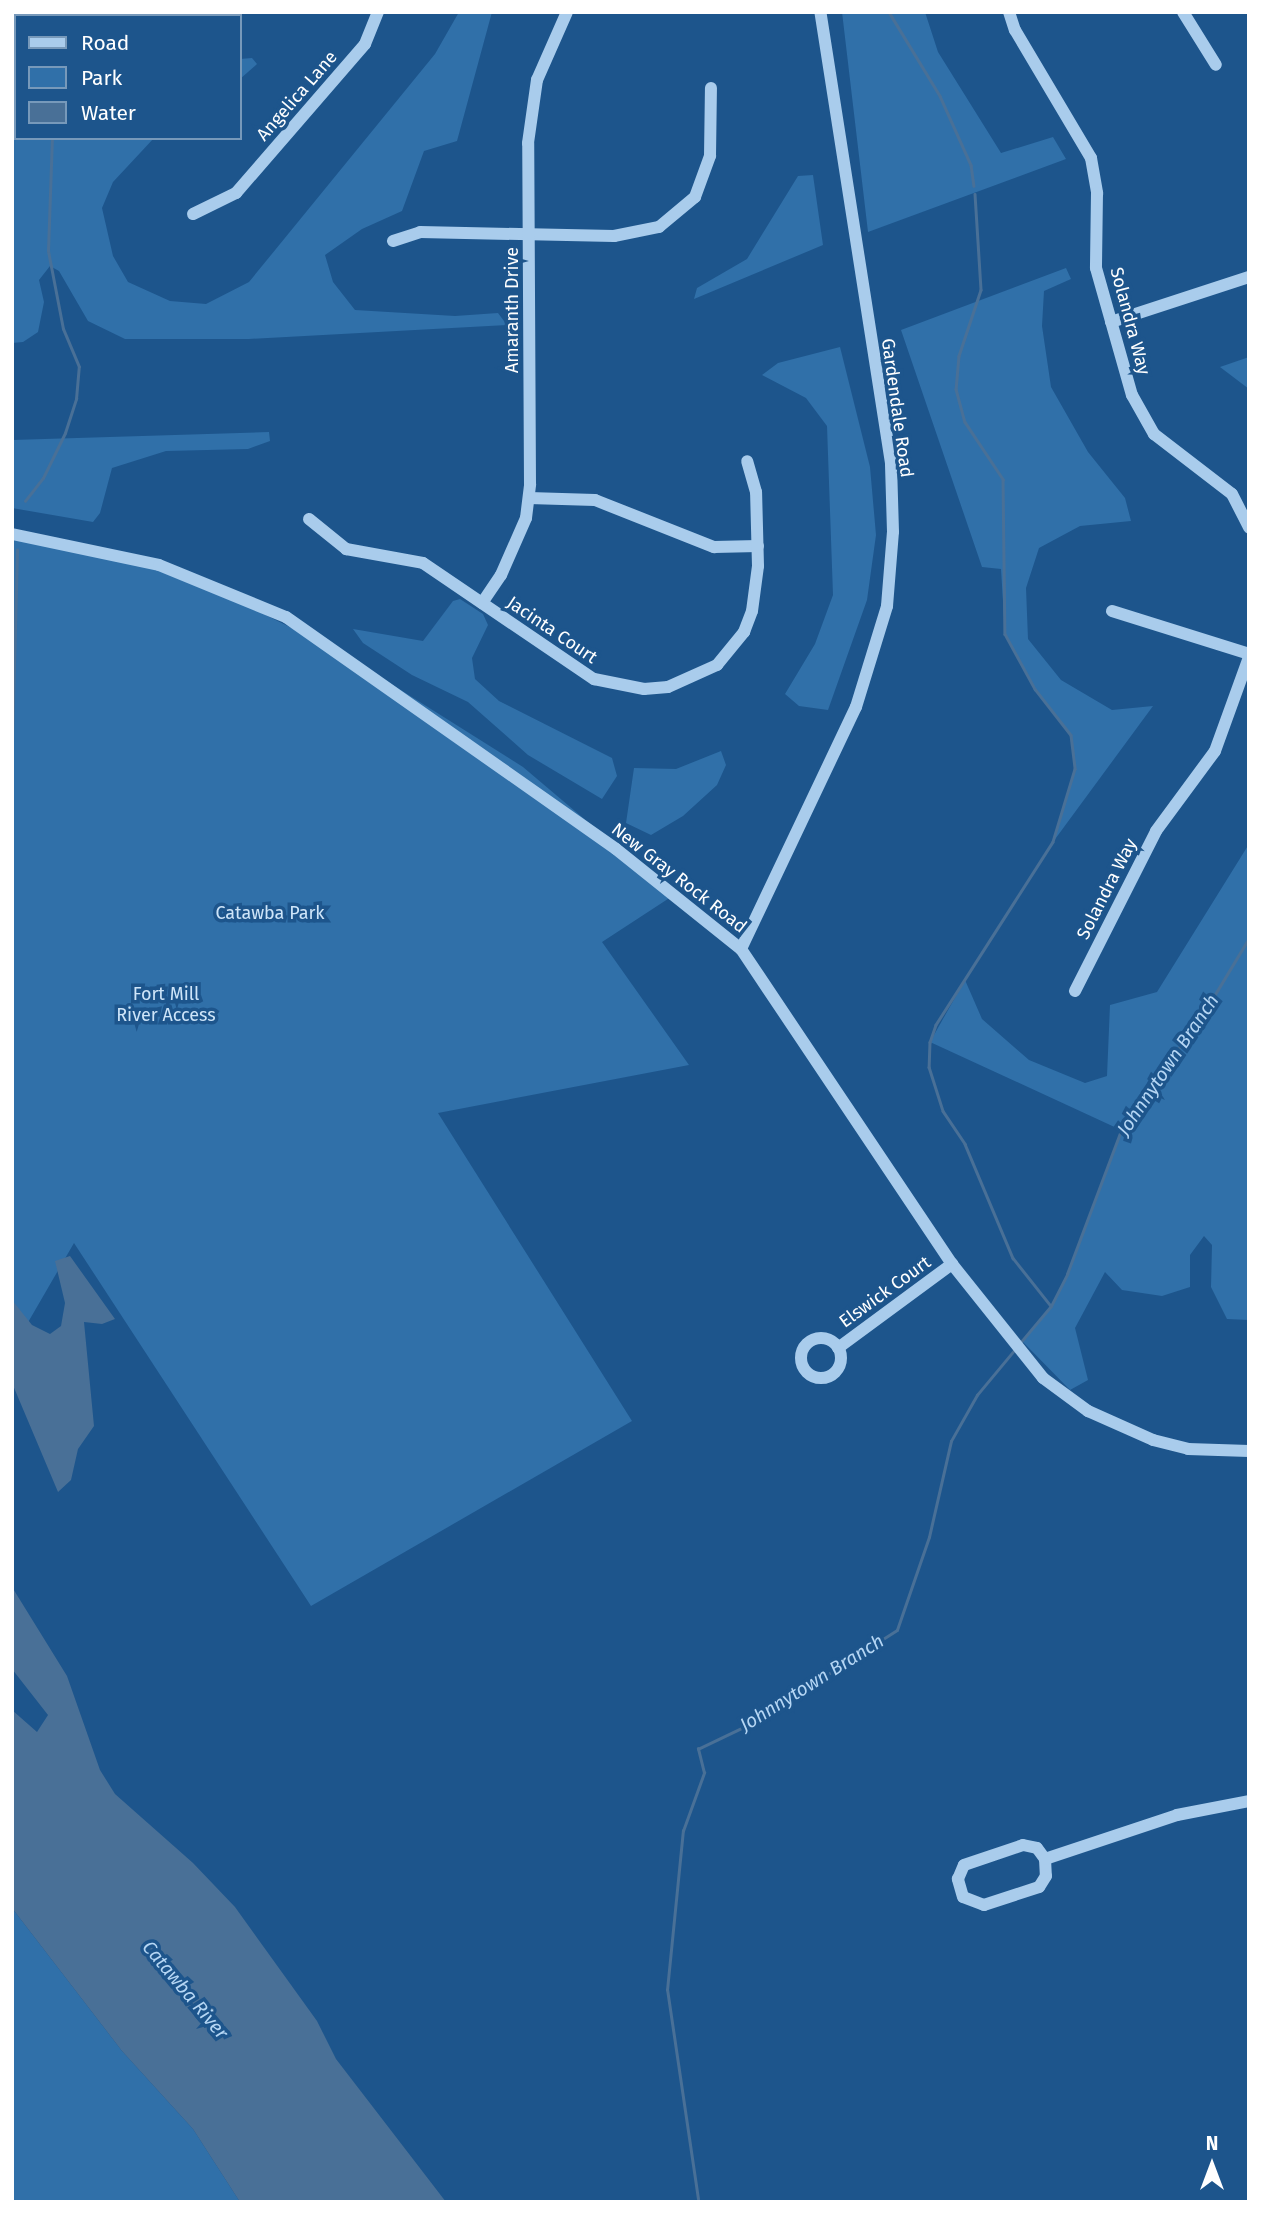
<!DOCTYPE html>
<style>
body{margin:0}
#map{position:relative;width:1261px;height:2214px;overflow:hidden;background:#1d558c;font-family:"Fira Sans",sans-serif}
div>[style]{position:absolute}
.green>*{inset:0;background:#3070a9}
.water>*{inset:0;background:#497097}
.stream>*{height:2.5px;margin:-1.25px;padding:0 1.25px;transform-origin:1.25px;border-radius:1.25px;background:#497097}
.minor>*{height:12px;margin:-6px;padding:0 6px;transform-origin:6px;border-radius:6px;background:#a9ccec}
.minor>.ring{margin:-6px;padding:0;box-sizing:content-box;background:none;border:12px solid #a9ccec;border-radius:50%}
span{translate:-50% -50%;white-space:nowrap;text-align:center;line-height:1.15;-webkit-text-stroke:7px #1d558c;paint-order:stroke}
.street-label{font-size:18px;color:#fff}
.park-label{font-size:18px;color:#cee5f9}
.water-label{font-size:19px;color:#b5d6f4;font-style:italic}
.frame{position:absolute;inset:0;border:14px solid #fff;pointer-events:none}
.legend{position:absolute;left:14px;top:14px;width:228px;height:126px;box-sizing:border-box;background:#1d558c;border:2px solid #7799ba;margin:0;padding:9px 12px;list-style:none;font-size:21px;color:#fff}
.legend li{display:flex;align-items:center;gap:14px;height:35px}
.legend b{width:35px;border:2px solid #7799ba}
.north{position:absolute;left:1177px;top:2130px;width:70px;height:70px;-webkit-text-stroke:5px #1d558c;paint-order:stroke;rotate:0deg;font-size:19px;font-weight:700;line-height:28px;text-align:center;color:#fff}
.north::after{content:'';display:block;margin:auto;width:24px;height:32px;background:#fff;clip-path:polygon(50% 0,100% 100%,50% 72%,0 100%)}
</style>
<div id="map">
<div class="green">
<div style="clip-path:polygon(12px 12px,131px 12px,134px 16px,16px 16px,16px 138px,154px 138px,113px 182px,102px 208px,113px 256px,128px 282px,170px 301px,206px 304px,249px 282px,435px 54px,459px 12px,492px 12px,457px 141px,424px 151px,402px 211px,362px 229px,325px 255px,333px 282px,355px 310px,455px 316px,498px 313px,507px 325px,249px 339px,125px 339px,88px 321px,59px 271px,50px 266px,39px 280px,44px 302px,38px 332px,23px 342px,12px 343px)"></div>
<div style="clip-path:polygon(842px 12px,925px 12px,938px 52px,1001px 153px,1053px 137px,1066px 159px,868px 232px)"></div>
<div style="clip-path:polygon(252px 58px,257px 64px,240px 79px,240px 59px)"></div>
<div style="clip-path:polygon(813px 175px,823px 245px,694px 299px,697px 288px,747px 259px,798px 176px)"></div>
<div style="clip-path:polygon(1066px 268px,1071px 279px,1044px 291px,1042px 326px,1051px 387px,1088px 452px,1125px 498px,1131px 521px,1080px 526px,1039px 548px,1026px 588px,1028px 639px,1061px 680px,1112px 710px,1153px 706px,1053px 842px,1075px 769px,1071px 735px,1035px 689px,1005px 634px,1001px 569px,982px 567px,901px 330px)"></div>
<div style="clip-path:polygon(840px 347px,870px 467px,876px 535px,867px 600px,828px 710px,799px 706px,785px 694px,815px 644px,833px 595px,827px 426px,806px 398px,762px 375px,778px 363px)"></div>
<div style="clip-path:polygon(1249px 357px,1249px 389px,1220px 367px)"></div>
<div style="clip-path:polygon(269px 432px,270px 441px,248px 449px,166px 451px,112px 468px,100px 513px,93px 522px,12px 508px,12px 440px)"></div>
<div style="clip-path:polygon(12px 535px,185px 575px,342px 653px,523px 767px,674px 895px,602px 942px,689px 1065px,438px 1113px,632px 1421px,311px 1606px,74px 1243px,23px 1331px,12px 1321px)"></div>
<div style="clip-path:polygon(460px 599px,483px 614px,488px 625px,472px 658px,475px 679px,499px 701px,612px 758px,617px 776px,602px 799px,528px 755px,468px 702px,412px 675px,363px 643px,353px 629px,423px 641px,453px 601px)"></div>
<div style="clip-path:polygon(721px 751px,726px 765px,717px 785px,683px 816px,651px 835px,626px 823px,634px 768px,676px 769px)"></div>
<div style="clip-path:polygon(1249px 844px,1249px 1320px,1227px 1319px,1211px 1287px,1212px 1245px,1204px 1236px,1190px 1255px,1190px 1287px,1162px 1296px,1122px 1290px,1105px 1272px,1075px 1328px,1088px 1380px,1070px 1390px,1022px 1341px,1051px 1306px,1067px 1274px,1121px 1130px,930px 1042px,965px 980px,982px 1019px,1029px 1060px,1085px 1083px,1107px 1076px,1110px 1005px,1157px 992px)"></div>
<div style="clip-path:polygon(12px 1908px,122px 2051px,193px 2129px,240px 2202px,12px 2202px)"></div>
</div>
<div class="water">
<div style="clip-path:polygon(70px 1256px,115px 1319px,102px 1324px,84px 1322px,94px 1426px,78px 1449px,71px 1480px,58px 1492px,12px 1383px,12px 1300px,32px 1325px,50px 1334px,61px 1326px,65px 1303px,55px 1261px)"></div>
<div style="clip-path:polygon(12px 1587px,67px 1676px,100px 1770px,115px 1794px,193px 1863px,235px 1907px,317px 2021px,336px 2059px,446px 2202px,240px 2202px,193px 2129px,122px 2051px,12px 1908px,12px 1710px,37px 1732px,48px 1715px,12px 1669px)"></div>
</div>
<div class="stream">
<div style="left:49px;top:12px;width:4px;rotate:90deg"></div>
<div style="left:889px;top:12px;width:98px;rotate:58.7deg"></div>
<div style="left:940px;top:96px;width:76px;rotate:65.8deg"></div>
<div style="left:971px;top:165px;width:21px;rotate:82deg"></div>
<div style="left:975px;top:194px;width:96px;rotate:86.4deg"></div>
<div style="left:981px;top:290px;width:70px;rotate:108.4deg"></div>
<div style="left:959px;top:356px;width:33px;rotate:95deg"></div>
<div style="left:956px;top:389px;width:34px;rotate:75deg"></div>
<div style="left:965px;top:422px;width:69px;rotate:56.3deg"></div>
<div style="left:1003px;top:479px;width:155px;rotate:89.3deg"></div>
<div style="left:1005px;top:634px;width:63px;rotate:61.4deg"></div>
<div style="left:1035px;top:689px;width:58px;rotate:52deg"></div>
<div style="left:1071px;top:735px;width:34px;rotate:83deg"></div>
<div style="left:1075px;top:769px;width:76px;rotate:106.8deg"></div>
<div style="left:1053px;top:842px;width:217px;rotate:122.6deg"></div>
<div style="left:936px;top:1025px;width:18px;rotate:109deg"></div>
<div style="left:930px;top:1042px;width:25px;rotate:92deg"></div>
<div style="left:929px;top:1067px;width:46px;rotate:72.3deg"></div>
<div style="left:943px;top:1111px;width:40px;rotate:56deg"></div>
<div style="left:965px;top:1144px;width:124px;rotate:67.2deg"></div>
<div style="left:1013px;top:1258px;width:61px;rotate:51.6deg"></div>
<div style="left:25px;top:501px;width:29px;rotate:-52deg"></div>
<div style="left:43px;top:478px;width:50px;rotate:-63.9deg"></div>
<div style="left:65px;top:433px;width:36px;rotate:-72deg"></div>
<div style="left:76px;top:399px;width:32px;rotate:-85deg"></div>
<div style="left:79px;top:367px;width:41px;rotate:-112.8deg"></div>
<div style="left:63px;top:329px;width:79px;rotate:-100.9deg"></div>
<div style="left:48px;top:251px;width:113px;rotate:-88deg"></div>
<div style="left:12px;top:743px;width:193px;rotate:-88.5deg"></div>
<div style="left:1020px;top:1343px;width:48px;rotate:-50deg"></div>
<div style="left:1051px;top:1306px;width:36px;rotate:-63deg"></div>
<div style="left:1067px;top:1274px;width:154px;rotate:-69.4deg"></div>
<div style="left:1121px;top:1130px;width:151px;rotate:-54.9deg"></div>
<div style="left:1208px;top:1006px;width:79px;rotate:-58.9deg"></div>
<div style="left:698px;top:2199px;width:211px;rotate:-98.4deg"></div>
<div style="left:667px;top:1990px;width:160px;rotate:-84.3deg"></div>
<div style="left:683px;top:1831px;width:62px;rotate:-70.1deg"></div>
<div style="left:704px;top:1773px;width:25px;rotate:-104deg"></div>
<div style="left:698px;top:1749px;width:58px;rotate:-25.7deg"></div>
<div style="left:750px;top:1724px;width:174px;rotate:-32.6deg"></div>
<div style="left:897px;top:1630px;width:98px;rotate:-71deg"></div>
<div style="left:929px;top:1537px;width:98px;rotate:-77.1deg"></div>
<div style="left:951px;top:1441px;width:53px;rotate:-60.5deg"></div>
<div style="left:977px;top:1395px;width:61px;rotate:-50.3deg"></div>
</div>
<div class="minor">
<div style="left:1009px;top:12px;width:19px;rotate:72deg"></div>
<div style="left:1015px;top:30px;width:149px;rotate:59.3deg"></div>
<div style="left:1091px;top:158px;width:36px;rotate:80deg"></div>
<div style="left:1097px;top:193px;width:75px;rotate:90.8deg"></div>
<div style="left:1096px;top:268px;width:132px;rotate:74.2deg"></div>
<div style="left:1132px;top:395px;width:45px;rotate:60.6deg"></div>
<div style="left:1154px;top:434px;width:98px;rotate:37.6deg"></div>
<div style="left:1232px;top:494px;width:38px;rotate:63deg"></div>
<div style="left:1183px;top:12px;width:62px;rotate:58.1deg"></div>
<div style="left:193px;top:214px;width:48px;rotate:-26deg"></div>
<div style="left:236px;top:193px;width:197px;rotate:-49.1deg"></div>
<div style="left:365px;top:44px;width:35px;rotate:-68deg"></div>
<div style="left:393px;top:241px;width:28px;rotate:-18deg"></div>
<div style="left:420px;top:232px;width:194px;rotate:1.2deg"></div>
<div style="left:614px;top:236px;width:46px;rotate:-11.3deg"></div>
<div style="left:659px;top:227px;width:47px;rotate:-39.8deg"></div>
<div style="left:695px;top:197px;width:44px;rotate:-69.9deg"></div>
<div style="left:710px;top:156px;width:68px;rotate:-89.2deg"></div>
<div style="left:1111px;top:322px;width:145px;rotate:-18.1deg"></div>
<div style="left:529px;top:498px;width:66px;rotate:1.7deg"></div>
<div style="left:595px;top:500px;width:128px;rotate:21.6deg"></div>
<div style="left:714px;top:547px;width:44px;rotate:-1.3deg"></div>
<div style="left:309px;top:519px;width:48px;rotate:39deg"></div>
<div style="left:346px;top:549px;width:78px;rotate:10.3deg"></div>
<div style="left:423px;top:563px;width:207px;rotate:34.2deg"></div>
<div style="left:594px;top:679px;width:51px;rotate:11.3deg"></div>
<div style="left:644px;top:689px;width:24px;rotate:-5deg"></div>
<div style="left:668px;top:687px;width:54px;rotate:-24.2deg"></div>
<div style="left:717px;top:665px;width:43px;rotate:-50.7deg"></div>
<div style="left:744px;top:632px;width:22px;rotate:-69deg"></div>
<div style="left:752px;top:611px;width:45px;rotate:-82.4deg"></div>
<div style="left:758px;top:566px;width:74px;rotate:-91.5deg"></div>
<div style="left:756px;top:492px;width:32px;rotate:-106deg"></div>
<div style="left:12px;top:534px;width:150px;rotate:11.9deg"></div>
<div style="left:159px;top:565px;width:137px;rotate:22.3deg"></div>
<div style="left:286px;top:617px;width:403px;rotate:35.1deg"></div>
<div style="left:616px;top:849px;width:160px;rotate:38.7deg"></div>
<div style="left:741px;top:949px;width:379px;rotate:56.2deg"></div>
<div style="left:952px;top:1264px;width:146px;rotate:51.4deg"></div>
<div style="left:1043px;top:1378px;width:56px;rotate:36.3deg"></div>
<div style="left:1088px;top:1411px;width:71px;rotate:24deg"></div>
<div style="left:1153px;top:1440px;width:36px;rotate:14deg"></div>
<div style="left:1188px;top:1449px;width:61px;rotate:1.9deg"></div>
<div style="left:482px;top:603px;width:34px;rotate:-56deg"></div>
<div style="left:501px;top:575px;width:62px;rotate:-66.3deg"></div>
<div style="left:526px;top:518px;width:34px;rotate:-83deg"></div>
<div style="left:530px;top:484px;width:341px;rotate:-90.3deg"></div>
<div style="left:528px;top:143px;width:64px;rotate:-81.9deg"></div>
<div style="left:537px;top:80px;width:74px;rotate:-66.2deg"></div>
<div style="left:1112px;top:611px;width:144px;rotate:17.4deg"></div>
<div style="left:741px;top:949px;width:268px;rotate:-64.6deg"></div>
<div style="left:856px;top:707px;width:106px;rotate:-72.9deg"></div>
<div style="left:887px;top:606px;width:74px;rotate:-85.4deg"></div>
<div style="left:893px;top:532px;width:69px;rotate:-91.7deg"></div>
<div style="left:891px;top:463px;width:457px;rotate:-98.9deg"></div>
<div style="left:1075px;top:991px;width:179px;rotate:-63.1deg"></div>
<div style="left:1156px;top:831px;width:99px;rotate:-53.6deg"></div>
<div style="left:1215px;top:751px;width:100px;rotate:-70.1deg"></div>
<div class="ring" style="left:801px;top:1338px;width:28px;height:28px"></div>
<div style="left:838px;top:1348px;width:142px;rotate:-36.4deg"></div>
<div style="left:1023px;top:1845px;width:14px;rotate:12deg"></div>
<div style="left:1037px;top:1848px;width:14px;rotate:54deg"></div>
<div style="left:1045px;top:1859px;width:17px;rotate:87deg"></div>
<div style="left:1046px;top:1876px;width:13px;rotate:122deg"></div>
<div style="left:1039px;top:1887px;width:58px;rotate:161.9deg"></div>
<div style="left:984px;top:1905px;width:22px;rotate:-159deg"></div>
<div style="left:963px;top:1897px;width:19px;rotate:-106deg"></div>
<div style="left:958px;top:1879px;width:15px;rotate:-67deg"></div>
<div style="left:964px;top:1865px;width:62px;rotate:-18.7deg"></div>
<div style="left:1045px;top:1859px;width:139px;rotate:-18.4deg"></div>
<div style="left:1177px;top:1815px;width:73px;rotate:-11deg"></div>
</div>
<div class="street-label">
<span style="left:297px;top:96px;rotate:-49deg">Angelica Lane</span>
<span style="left:512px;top:310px;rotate:-90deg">Amaranth Drive</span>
<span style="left:1130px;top:321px;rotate:75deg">Solandra Way</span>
<span style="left:897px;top:408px;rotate:82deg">Gardendale Road</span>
<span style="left:552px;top:630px;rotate:34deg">Jacinta Court</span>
<span style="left:679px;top:878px;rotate:38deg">New Gray Rock Road</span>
<span style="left:1107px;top:889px;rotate:-63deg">Solandra Way</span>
<span style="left:885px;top:1292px;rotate:-36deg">Elswick Court</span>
</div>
<div class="park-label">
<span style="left:270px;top:913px">Catawba Park</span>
<span style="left:166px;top:1005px">Fort Mill<br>River Access</span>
</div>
<div class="water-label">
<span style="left:1168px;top:1065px;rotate:-56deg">Johnnytown Branch</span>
<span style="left:812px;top:1683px;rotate:-32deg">Johnnytown Branch</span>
<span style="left:185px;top:1990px;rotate:50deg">Catawba River</span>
</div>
<div class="frame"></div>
<ul class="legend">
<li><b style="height:9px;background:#a9ccec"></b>Road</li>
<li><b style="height:19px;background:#3070a9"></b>Park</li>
<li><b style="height:19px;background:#497097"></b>Water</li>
</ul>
<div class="north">N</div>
</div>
